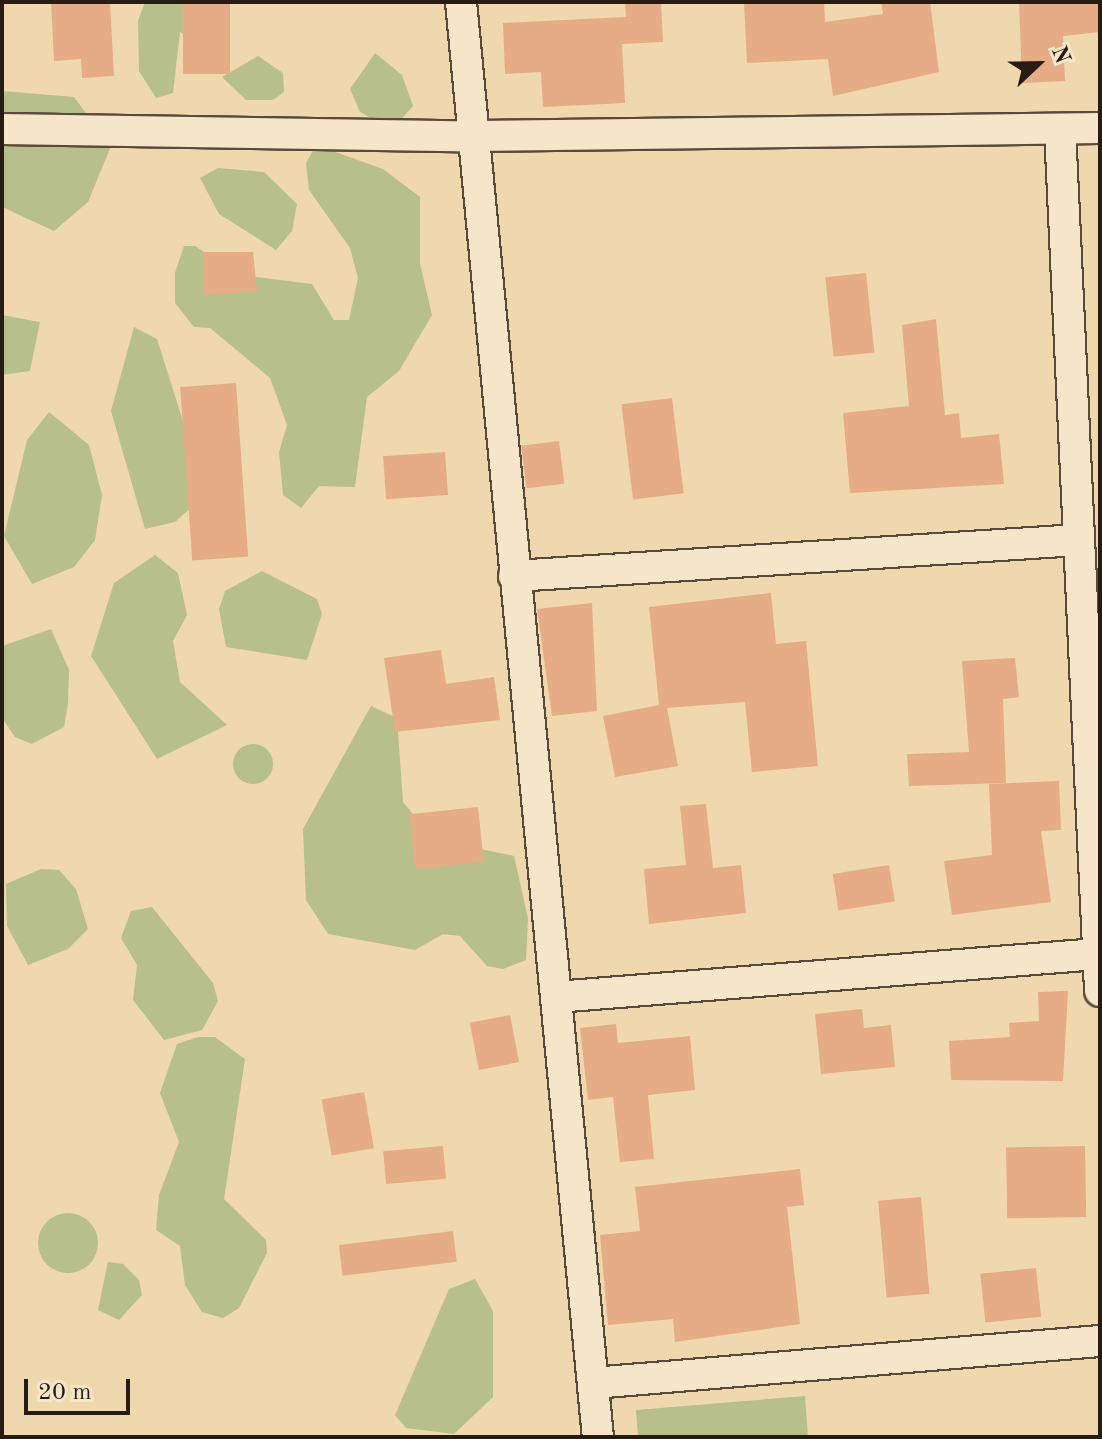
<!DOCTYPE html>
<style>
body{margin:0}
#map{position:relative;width:1102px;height:1439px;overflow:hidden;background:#efd8ad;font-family:"Old Standard TT",serif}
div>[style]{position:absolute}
.green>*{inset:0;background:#b7bf8b}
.round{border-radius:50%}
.building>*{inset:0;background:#e5ac86;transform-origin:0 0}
.roads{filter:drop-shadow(2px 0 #584b3a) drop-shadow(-2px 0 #584b3a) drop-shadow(0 2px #584b3a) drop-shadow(0 -2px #584b3a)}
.street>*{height:30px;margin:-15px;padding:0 15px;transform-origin:15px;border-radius:15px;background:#f5e6ca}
span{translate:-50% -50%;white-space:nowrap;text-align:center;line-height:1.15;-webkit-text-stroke:8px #f5e6ca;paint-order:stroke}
.frame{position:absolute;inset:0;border:4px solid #261c14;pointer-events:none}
.north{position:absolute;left:998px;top:24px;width:80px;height:80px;-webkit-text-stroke:6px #f5e6ca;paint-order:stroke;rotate:68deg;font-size:22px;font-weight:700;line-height:32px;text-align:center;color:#261c14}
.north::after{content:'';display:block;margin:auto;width:28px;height:36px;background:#261c14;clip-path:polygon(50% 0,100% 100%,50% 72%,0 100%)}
.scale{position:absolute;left:24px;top:1379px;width:106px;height:36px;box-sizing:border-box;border:4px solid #261c14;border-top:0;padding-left:10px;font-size:24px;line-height:28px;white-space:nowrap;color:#261c14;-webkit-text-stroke:6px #f5e6ca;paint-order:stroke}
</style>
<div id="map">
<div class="green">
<div style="clip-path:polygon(145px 2px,209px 2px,191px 38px,180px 32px,173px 93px,156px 98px,139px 71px,138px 21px)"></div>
<div style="clip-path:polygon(375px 53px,402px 75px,413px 106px,392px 130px,360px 112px,350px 89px)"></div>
<div style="clip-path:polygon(258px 56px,283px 73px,284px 92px,273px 100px,246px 100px,222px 77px)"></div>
<div style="clip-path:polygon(2px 91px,74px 97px,111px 146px,88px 202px,54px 231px,2px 207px)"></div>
<div style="clip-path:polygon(316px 145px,383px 169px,420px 197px,420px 264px,432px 315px,399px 371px,367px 397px,355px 487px,319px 486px,301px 508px,283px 495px,279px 452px,287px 425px,270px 378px,210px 328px,194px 327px,175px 303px,175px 273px,184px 246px,195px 246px,239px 275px,312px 284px,334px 320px,349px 320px,358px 278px,350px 248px,309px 190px,306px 163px)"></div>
<div style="clip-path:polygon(218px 168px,264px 172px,297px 204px,292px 231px,276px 250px,219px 214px,200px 178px)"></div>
<div style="clip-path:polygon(2px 315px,40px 322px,30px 371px,2px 375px)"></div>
<div style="clip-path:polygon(134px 327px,157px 339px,206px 494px,175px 522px,145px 529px,111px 411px)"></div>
<div style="clip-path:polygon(49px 412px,89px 445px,102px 495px,95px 540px,74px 567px,32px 584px,4px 536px,27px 440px)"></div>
<div style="clip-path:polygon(155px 555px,178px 573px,187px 615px,173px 641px,180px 682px,227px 725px,157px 759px,91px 656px,114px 583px)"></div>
<div style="clip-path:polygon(262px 571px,317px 599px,322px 614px,307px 660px,226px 647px,219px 609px,225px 591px)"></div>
<div style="clip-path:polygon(51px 629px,69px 670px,68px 704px,64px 727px,32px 744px,15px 737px,2px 718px,2px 646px)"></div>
<div style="clip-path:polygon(371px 706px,397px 718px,403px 802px,434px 839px,514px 856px,528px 918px,526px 960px,503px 969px,487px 966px,460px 936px,443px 934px,415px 950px,328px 934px,306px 900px,303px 829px)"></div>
<div class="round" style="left:233px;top:744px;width:40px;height:40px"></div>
<div style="clip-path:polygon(41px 869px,59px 870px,76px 889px,88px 929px,68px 949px,28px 965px,7px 926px,6px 884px)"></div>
<div style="clip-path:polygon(152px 907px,213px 983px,218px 1001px,202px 1030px,164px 1040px,133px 1000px,137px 965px,121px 938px,131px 911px)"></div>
<div style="clip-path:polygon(198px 1037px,215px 1037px,245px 1059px,224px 1199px,266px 1240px,267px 1253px,239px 1308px,223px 1318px,202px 1312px,185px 1285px,180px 1246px,156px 1230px,159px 1195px,179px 1142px,160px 1093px,177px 1044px)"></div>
<div class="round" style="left:38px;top:1213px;width:60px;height:60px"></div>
<div style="clip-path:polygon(108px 1262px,123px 1264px,139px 1280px,142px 1295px,119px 1320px,98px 1310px)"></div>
<div style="clip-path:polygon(475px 1279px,493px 1311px,493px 1397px,454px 1434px,406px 1428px,395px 1415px,449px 1289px)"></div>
<div style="clip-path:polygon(805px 1396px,808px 1437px,638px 1437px,636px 1410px)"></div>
</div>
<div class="building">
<div style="clip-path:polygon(51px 2px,110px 2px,114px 76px,82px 78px,81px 59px,54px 61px)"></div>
<div style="left:183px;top:2px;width:47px;height:72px"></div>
<div style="clip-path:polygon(625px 2px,661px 2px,663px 42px,622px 44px,625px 103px,543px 107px,541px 72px,505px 74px,503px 23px,626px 17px)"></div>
<div style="clip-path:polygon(744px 2px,824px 2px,825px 22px,883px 14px,881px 2px,930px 2px,939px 72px,833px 96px,828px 59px,747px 63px)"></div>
<div style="clip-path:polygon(1019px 2px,1100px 2px,1100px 32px,1063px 36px,1065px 81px,1022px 83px)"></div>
<div style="clip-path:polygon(204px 252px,253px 252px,257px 291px,204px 295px)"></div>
<div style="left:866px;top:273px;width:80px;height:41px;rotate:84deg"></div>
<div style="clip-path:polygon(936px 319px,945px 415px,959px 413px,961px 438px,999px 434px,1004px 484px,850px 493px,843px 413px,909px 406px,902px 325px)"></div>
<div style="left:236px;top:383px;width:174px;height:56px;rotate:86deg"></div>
<div style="left:672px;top:398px;width:96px;height:51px;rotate:83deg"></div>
<div style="left:559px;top:441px;width:43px;height:38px;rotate:83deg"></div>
<div style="left:445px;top:452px;width:43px;height:62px;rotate:86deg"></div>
<div style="clip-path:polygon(771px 593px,776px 644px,806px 641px,818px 766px,752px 772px,745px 702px,667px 708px,678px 766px,615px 777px,603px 716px,659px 705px,649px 607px)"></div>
<div style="clip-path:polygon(592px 603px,597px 711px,552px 716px,537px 609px)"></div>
<div style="clip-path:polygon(441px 650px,446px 684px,494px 677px,500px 720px,395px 732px,384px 658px)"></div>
<div style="clip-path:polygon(1015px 658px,1019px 697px,1003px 699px,1006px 783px,909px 786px,907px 754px,969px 752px,962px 661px)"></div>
<div style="clip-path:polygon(1059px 781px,1061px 830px,1041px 831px,1051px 902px,952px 915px,944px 861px,992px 855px,989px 784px)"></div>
<div style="clip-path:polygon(706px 804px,713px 868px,741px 865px,746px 913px,649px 924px,644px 869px,686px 865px,680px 806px)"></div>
<div style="left:478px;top:807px;width:55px;height:69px;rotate:84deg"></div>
<div style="left:889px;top:865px;width:37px;height:57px;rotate:81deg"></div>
<div style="clip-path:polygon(1068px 991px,1063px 1081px,951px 1080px,949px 1041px,1010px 1037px,1009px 1023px,1039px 1021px,1038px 992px)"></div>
<div style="clip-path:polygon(862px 1009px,864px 1028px,891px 1025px,895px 1067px,821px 1074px,815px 1014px)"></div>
<div style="left:510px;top:1015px;width:48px;height:41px;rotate:79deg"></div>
<div style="clip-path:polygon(616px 1024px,618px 1043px,690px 1036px,695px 1090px,648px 1095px,654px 1159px,620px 1162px,613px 1097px,588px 1100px,580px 1028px)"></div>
<div style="left:364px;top:1092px;width:57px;height:43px;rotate:80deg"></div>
<div style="left:443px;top:1146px;width:33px;height:60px;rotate:85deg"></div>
<div style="left:1085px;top:1146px;width:71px;height:79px;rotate:89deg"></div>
<div style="clip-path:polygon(800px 1169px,804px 1205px,787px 1207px,800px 1324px,675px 1342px,673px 1319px,608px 1325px,600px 1235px,640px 1231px,635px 1187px)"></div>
<div style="left:921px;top:1197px;width:97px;height:43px;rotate:85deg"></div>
<div style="left:453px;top:1231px;width:31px;height:115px;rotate:83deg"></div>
<div style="left:1036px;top:1268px;width:49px;height:56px;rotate:84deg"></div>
</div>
<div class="roads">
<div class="street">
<div style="left:461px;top:2px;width:1442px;rotate:84.55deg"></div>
<div style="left:2px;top:129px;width:470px;rotate:0.9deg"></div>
<div style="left:472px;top:136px;width:628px;rotate:-0.73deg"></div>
<div style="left:1060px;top:129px;width:863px;rotate:87.34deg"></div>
<div style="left:514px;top:576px;width:565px;rotate:-3.65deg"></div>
<div style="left:556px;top:997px;width:544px;rotate:-4.54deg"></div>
<div style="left:593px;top:1383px;width:509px;rotate:-4.74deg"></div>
</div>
</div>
<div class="frame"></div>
<div class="north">N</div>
<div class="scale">20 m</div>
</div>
